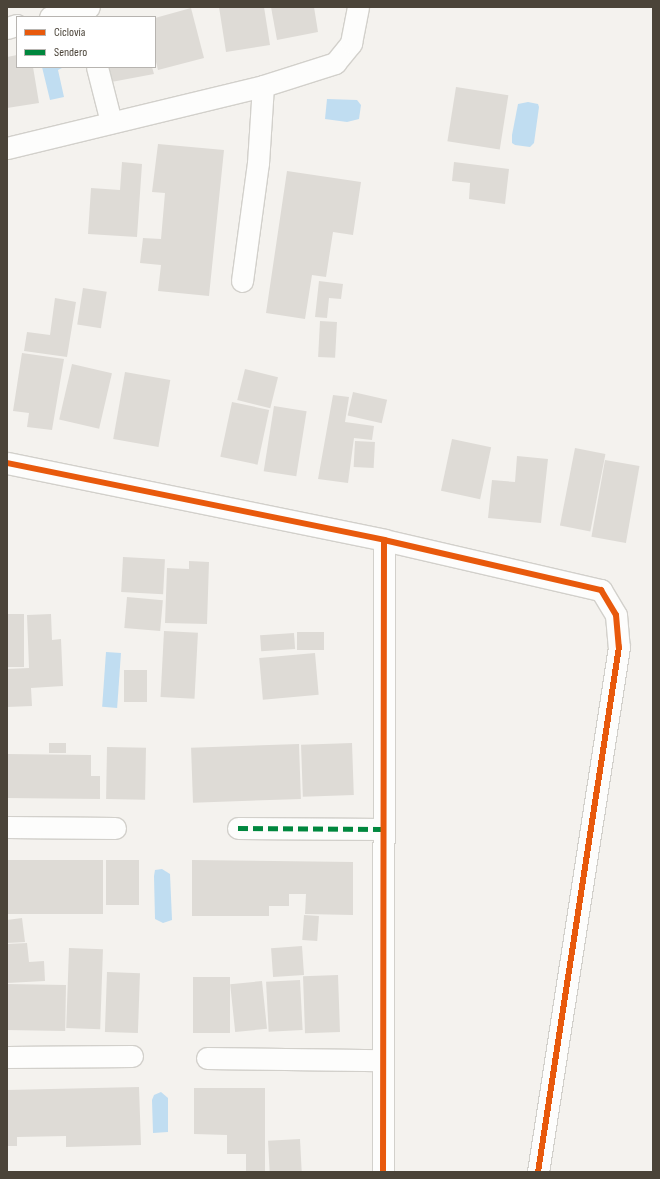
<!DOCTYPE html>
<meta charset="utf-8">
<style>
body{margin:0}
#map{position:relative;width:660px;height:1179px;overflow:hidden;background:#f4f2ee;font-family:"Sofia Sans Condensed",sans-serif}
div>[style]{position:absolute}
.water>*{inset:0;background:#c0ddf1;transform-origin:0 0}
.building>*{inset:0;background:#dedbd6;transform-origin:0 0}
.roads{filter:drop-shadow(1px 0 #d2d0cb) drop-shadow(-1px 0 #d2d0cb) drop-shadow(0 1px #d2d0cb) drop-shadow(0 -1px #d2d0cb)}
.minor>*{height:21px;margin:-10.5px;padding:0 10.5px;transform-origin:10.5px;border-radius:10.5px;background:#fdfdfc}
.quiet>*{height:5px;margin-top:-2.5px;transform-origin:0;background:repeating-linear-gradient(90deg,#00873e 0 10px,transparent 0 15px)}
.cycleway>*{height:6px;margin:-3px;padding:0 3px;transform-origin:3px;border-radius:3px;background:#e8590c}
span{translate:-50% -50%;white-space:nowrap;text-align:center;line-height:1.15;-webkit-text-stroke:4px #fff;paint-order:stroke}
.frame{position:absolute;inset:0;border:8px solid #4b4439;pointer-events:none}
.legend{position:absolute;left:16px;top:16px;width:140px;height:52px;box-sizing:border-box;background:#fff;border:1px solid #b7b4b0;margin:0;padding:5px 7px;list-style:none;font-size:12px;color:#4b4439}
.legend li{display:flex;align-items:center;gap:8px;height:20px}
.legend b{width:20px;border:1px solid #b7b4b0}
</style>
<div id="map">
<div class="water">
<div style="clip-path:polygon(42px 67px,64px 67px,58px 70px,64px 97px,50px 100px)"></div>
<div style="clip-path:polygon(327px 99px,357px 100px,361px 105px,359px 119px,347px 122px,325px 119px)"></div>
<div style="clip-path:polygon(528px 102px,538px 104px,539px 107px,534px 143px,530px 147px,515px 145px,512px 143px,512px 135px,518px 104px)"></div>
<div style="left:106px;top:652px;width:15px;height:55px;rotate:4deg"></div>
<div style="clip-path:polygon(162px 869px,170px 874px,172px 920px,163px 923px,155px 919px,154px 876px,155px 870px)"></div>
<div style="clip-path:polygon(161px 1092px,168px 1098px,168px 1132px,153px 1133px,152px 1100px,154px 1095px)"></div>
</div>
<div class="building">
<div style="clip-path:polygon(219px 7px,264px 7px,270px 45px,226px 52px)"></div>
<div style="clip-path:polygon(271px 7px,314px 7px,318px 32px,277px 40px)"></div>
<div style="clip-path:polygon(191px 8px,204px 58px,158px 70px,155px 58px,155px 18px)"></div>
<div style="clip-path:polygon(17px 55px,17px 67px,33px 67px,39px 103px,7px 108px,7px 57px)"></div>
<div style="clip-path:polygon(104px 67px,152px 67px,154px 74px,106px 83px)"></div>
<div style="left:456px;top:87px;width:53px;height:55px;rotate:9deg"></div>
<div style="clip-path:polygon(158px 144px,224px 150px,209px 296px,158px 291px,161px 265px,140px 263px,143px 238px,161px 239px,165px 193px,152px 192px)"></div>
<div style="clip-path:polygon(122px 162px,142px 164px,137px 237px,88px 234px,91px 188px,120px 190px)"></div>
<div style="clip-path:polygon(454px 162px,509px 169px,505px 204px,469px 199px,470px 183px,452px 181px)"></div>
<div style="clip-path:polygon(287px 171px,361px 182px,353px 235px,333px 232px,326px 277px,312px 275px,305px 319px,266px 313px)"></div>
<div style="clip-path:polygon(319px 281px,343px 284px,341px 299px,329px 298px,327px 318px,315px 317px)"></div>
<div style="left:83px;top:288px;width:24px;height:37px;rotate:9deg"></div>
<div style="clip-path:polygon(55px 298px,76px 302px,67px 357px,24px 351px,27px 332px,50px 335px)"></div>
<div style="left:320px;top:321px;width:17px;height:36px;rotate:3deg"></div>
<div style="clip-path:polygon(22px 353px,64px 359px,52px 430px,27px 427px,29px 413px,13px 411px)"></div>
<div style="left:72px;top:364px;width:41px;height:57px;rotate:13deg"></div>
<div style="left:245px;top:369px;width:34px;height:32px;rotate:14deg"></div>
<div style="left:125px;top:372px;width:46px;height:68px;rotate:10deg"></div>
<div style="left:353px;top:392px;width:35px;height:24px;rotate:13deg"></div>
<div style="clip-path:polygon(333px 395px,349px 397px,345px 422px,374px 426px,372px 440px,354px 438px,348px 483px,318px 479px)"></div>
<div style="left:232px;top:402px;width:38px;height:56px;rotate:12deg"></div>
<div style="left:274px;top:406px;width:33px;height:66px;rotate:9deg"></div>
<div style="left:452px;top:439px;width:40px;height:53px;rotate:12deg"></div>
<div style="left:355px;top:441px;width:20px;height:26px;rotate:3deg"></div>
<div style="left:575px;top:448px;width:31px;height:79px;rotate:11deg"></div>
<div style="clip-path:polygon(517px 456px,548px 459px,541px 523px,488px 518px,492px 480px,515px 482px)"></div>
<div style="left:605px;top:460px;width:35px;height:78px;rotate:10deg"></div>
<div style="left:123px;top:557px;width:42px;height:35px;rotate:3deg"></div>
<div style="clip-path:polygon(189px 561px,209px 562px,207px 624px,165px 623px,167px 568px,189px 569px)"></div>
<div style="left:127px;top:597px;width:36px;height:31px;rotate:5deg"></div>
<div style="left:7px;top:614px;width:17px;height:53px"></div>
<div style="clip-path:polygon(51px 614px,52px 640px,61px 639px,63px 686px,31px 688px,32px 706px,7px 707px,7px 669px,29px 668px,27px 615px)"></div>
<div style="left:164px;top:631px;width:34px;height:66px;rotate:3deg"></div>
<div style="left:324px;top:632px;width:18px;height:27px;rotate:90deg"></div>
<div style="left:294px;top:633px;width:16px;height:34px;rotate:86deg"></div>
<div style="left:315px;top:653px;width:42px;height:56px;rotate:85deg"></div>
<div style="left:124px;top:670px;width:23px;height:32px"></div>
<div style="left:66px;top:743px;width:10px;height:17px;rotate:90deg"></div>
<div style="left:352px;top:743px;width:52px;height:51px;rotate:88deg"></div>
<div style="left:299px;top:744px;width:55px;height:108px;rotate:88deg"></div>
<div style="left:107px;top:747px;width:39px;height:52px;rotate:1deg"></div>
<div style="clip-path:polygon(7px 754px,91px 755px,91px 776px,100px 776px,100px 799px,7px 798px)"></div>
<div style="left:7px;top:860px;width:96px;height:54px"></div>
<div style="left:106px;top:860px;width:33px;height:45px"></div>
<div style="clip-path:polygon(192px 860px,353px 862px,353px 915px,305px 914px,306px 894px,289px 894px,289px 906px,269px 906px,269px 916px,192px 916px)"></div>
<div style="left:304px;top:915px;width:15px;height:25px;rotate:4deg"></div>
<div style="clip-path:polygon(22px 918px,25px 942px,7px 943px,7px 920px)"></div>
<div style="clip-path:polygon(27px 943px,29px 962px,44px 961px,45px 981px,7px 983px,7px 944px)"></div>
<div style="left:302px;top:946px;width:29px;height:31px;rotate:86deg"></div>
<div style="left:69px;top:948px;width:34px;height:80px;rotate:2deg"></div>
<div style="left:107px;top:972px;width:33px;height:60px;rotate:2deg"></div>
<div style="left:338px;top:975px;width:57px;height:35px;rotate:88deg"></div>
<div style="left:193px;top:977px;width:37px;height:56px"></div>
<div style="left:300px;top:980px;width:50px;height:34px;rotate:87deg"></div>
<div style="left:262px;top:981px;width:48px;height:32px;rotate:84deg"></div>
<div style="left:7px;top:984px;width:59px;height:46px;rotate:1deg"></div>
<div style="clip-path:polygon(139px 1087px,141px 1145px,66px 1147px,66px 1136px,17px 1137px,17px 1146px,7px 1146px,7px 1090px)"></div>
<div style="clip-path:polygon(194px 1088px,265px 1088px,265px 1172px,246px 1172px,246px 1154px,227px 1154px,227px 1135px,194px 1134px)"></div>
<div style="left:300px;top:1139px;width:33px;height:32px;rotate:87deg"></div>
</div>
<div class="roads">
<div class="minor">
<div style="left:50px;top:17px;width:40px;rotate:-14.4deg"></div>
<div style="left:7px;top:28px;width:10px;rotate:-17deg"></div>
<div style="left:97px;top:67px;width:57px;rotate:75.7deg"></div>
<div style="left:7px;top:148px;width:263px;rotate:-13.6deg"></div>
<div style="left:263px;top:86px;width:76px;rotate:-17.7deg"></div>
<div style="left:335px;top:63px;width:26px;rotate:-51deg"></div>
<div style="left:351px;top:43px;width:37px;rotate:-79deg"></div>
<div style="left:242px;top:281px;width:119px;rotate:-82.3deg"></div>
<div style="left:258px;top:163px;width:77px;rotate:-86.3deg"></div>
<div style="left:7px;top:463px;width:385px;rotate:11.5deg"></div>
<div style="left:384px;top:540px;width:223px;rotate:13deg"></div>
<div style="left:601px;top:590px;width:29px;rotate:59deg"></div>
<div style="left:616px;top:615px;width:32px;rotate:85deg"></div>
<div style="left:619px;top:647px;width:531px;rotate:98.77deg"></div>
<div style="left:7px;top:827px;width:108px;rotate:0.5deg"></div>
<div style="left:238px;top:828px;width:144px;rotate:0.4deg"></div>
<div style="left:7px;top:1057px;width:125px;rotate:-0.5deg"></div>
<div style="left:207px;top:1058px;width:176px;rotate:0.7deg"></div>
<div style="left:383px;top:1172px;width:632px;rotate:-89.91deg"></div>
</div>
</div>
<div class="quiet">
<div style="left:238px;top:828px;width:144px;rotate:0.4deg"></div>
</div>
<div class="cycleway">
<div style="left:7px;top:463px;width:385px;rotate:11.5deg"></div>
<div style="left:384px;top:540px;width:223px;rotate:13deg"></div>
<div style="left:601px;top:590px;width:29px;rotate:59deg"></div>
<div style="left:616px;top:615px;width:32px;rotate:85deg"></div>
<div style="left:619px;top:647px;width:531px;rotate:98.77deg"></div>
<div style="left:383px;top:1172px;width:632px;rotate:-89.91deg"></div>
</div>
<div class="frame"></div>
<ul class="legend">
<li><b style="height:5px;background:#e8590c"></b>Ciclovía</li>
<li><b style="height:5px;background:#00873e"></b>Sendero</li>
</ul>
</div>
